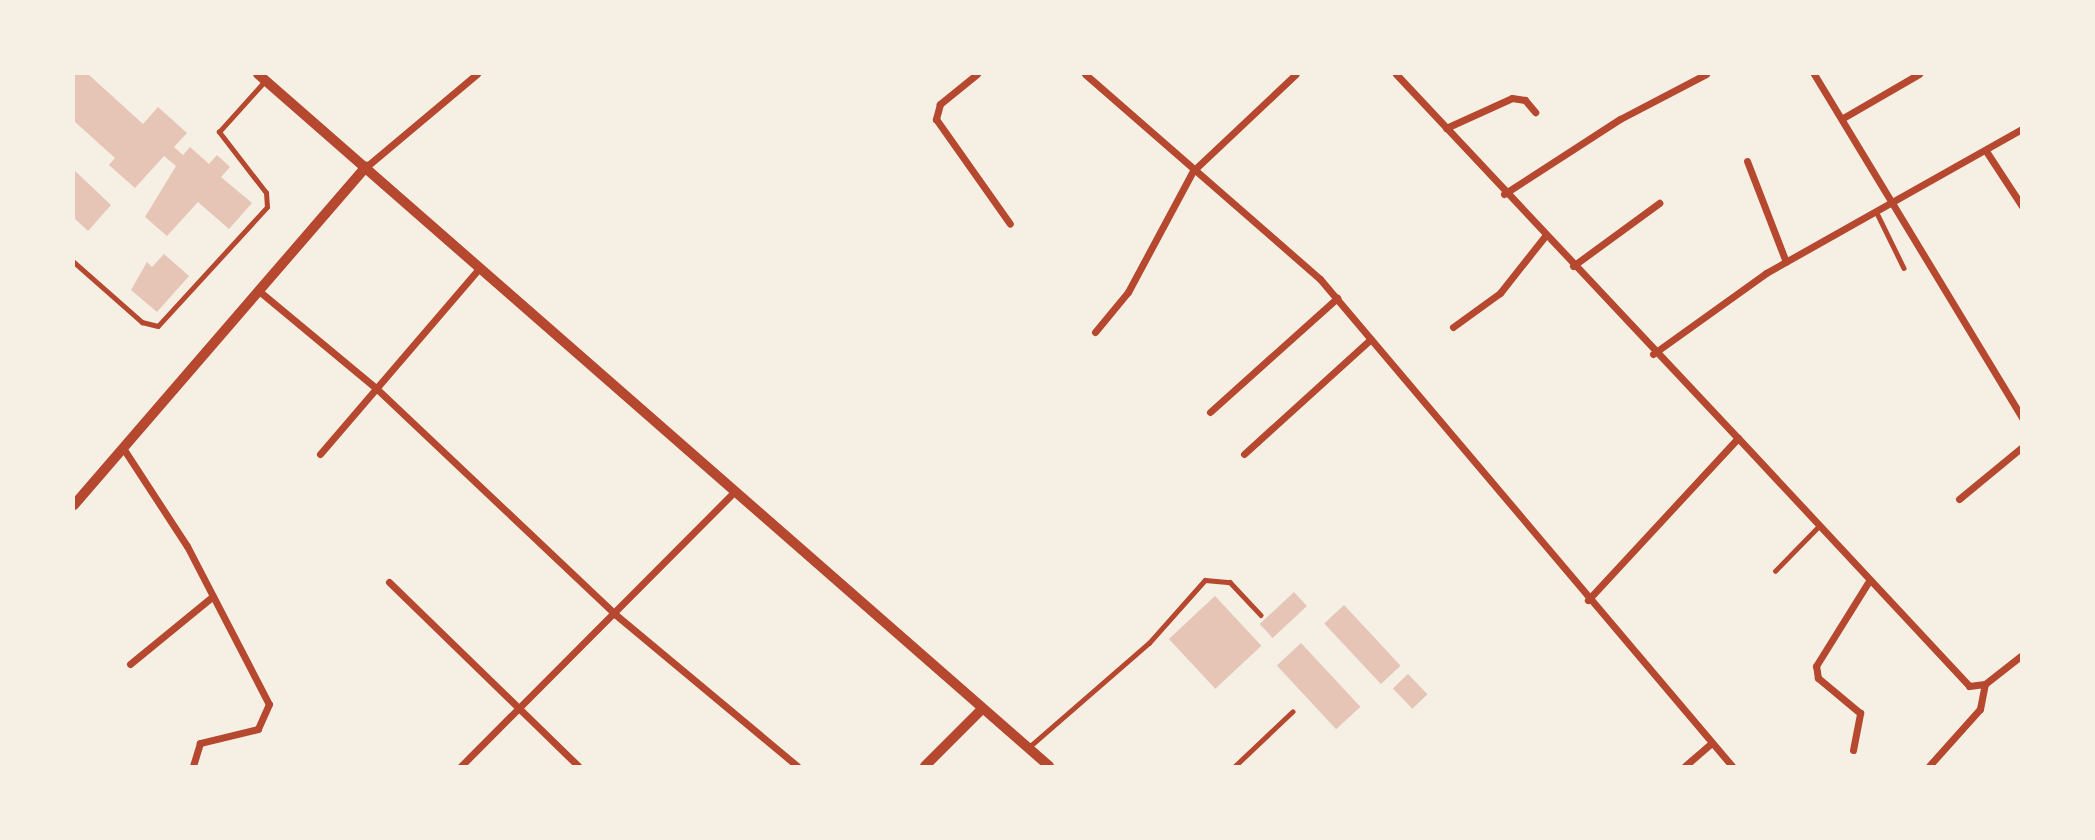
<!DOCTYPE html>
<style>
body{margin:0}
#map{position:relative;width:2095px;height:840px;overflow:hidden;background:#f6efe4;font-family:Helvetica,sans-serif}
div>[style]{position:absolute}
.building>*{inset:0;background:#e6c5b7;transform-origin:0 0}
.service>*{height:4.5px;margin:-2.25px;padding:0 2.25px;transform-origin:2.25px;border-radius:2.25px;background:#b5482f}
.minor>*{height:7px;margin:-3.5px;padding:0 3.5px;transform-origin:3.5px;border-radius:3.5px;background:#b5482f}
.tertiary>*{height:10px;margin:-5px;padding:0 5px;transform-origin:5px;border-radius:5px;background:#b5482f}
span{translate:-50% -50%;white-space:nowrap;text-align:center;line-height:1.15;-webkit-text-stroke:5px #f6efe4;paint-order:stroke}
.frame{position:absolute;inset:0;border:75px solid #f6efe4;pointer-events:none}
</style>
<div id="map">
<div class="building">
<div style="clip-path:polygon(74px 74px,88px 74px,143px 124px,158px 107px,187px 133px,174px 147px,183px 155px,190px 147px,209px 164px,217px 155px,230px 167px,221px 177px,252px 203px,229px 229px,198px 202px,167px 236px,145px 217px,176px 166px,164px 156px,135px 188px,109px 165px,115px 158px,74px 121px)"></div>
<div style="clip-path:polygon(74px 170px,111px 205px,88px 231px,74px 218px)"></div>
<div style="clip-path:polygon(164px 254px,189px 276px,157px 312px,131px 290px,147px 262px,152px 267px)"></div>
<div style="left:1294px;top:592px;width:19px;height:47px;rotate:47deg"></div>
<div style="left:1215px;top:596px;width:68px;height:63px;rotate:47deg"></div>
<div style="left:1344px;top:605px;width:83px;height:27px;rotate:47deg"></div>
<div style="left:1301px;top:643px;width:87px;height:33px;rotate:47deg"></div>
<div style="left:1408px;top:674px;width:28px;height:21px;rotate:46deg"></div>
</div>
<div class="service">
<div style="left:1877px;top:213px;width:61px;rotate:63.9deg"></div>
<div style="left:74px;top:262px;width:91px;rotate:41.4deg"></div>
<div style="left:142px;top:322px;width:16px;rotate:14deg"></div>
<div style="left:158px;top:326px;width:161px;rotate:-47.5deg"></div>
<div style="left:267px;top:207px;width:14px;rotate:-94deg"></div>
<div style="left:266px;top:193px;width:77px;rotate:-127.6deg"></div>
<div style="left:219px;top:132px;width:69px;rotate:-48deg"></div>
<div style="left:1775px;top:571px;width:63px;rotate:-45.6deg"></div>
<div style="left:1028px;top:748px;width:160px;rotate:-41deg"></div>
<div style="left:1149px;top:643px;width:84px;rotate:-48.4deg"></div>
<div style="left:1205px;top:580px;width:25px;rotate:5deg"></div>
<div style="left:1230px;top:582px;width:45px;rotate:46.8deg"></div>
<div style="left:1235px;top:766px;width:79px;rotate:-43.5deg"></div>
</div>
<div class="minor">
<div style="left:977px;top:74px;width:48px;rotate:141deg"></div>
<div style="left:940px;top:104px;width:16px;rotate:105deg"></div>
<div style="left:936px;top:119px;width:128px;rotate:54.8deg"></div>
<div style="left:1085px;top:74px;width:312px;rotate:41.1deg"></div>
<div style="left:1320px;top:279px;width:638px;rotate:49.77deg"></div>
<div style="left:1396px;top:74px;width:499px;rotate:46.8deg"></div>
<div style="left:1738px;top:438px;width:221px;rotate:132.8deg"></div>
<div style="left:1814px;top:74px;width:402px;rotate:58.8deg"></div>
<div style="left:1843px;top:118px;width:88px;rotate:-30.1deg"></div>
<div style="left:1446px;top:128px;width:72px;rotate:-24.4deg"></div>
<div style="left:1512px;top:98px;width:13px;rotate:9deg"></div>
<div style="left:1525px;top:100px;width:16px;rotate:50deg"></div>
<div style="left:1986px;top:151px;width:66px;rotate:56.8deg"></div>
<div style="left:1747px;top:161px;width:108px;rotate:68.9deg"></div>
<div style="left:366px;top:167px;width:145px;rotate:-40deg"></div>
<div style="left:1504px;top:194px;width:138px;rotate:-32.9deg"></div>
<div style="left:1620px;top:119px;width:97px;rotate:-27.6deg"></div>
<div style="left:1573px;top:266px;width:107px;rotate:-36.2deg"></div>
<div style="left:259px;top:291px;width:153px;rotate:39.7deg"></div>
<div style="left:377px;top:389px;width:329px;rotate:43.4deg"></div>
<div style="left:616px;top:615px;width:236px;rotate:39.8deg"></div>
<div style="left:1453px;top:327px;width:58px;rotate:-35.9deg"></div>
<div style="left:1500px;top:293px;width:73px;rotate:-51.7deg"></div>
<div style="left:1095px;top:332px;width:52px;rotate:-50.5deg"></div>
<div style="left:1128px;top:292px;width:137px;rotate:-61.8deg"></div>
<div style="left:1193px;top:171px;width:141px;rotate:-43.3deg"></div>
<div style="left:1653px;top:354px;width:139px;rotate:-35.6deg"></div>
<div style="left:1766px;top:273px;width:294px;rotate:-29.4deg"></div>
<div style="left:1210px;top:412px;width:171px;rotate:-41.9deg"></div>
<div style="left:1738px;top:438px;width:339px;rotate:47deg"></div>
<div style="left:1969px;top:686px;width:16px;rotate:-7deg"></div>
<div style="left:1985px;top:684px;width:47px;rotate:-38.1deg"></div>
<div style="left:123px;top:448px;width:117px;rotate:56.9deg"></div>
<div style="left:187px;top:546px;width:178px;rotate:62.6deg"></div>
<div style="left:269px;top:704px;width:27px;rotate:114deg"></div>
<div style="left:258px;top:729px;width:60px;rotate:166.4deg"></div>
<div style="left:200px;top:743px;width:24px;rotate:107deg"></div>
<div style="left:320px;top:454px;width:246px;rotate:-49.4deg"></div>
<div style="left:1244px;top:454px;width:171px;rotate:-42.2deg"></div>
<div style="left:1959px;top:499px;width:82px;rotate:-39.5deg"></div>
<div style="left:389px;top:582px;width:264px;rotate:44.2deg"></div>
<div style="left:130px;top:664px;width:107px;rotate:-39.3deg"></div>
<div style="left:1853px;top:750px;width:38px;rotate:-79deg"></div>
<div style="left:1860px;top:713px;width:55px;rotate:-140.2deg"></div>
<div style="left:1818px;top:678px;width:12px;rotate:-99deg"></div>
<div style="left:1816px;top:666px;width:100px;rotate:-58.1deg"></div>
<div style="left:461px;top:766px;width:385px;rotate:-45.1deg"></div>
<div style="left:1685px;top:766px;width:35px;rotate:-41deg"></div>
<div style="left:1929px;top:766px;width:76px;rotate:-48.2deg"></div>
<div style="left:1980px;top:709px;width:25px;rotate:-79deg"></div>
</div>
<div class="tertiary">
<div style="left:258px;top:74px;width:1051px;rotate:41.18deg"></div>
<div style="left:74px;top:505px;width:447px;rotate:-49.2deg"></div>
<div style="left:925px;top:766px;width:81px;rotate:-45deg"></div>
</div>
<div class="frame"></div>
</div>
